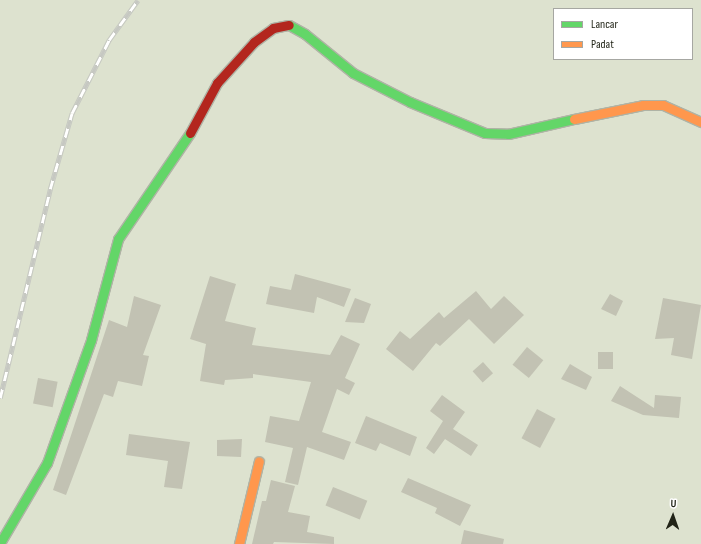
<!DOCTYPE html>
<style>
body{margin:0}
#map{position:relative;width:701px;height:544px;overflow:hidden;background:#dde2cf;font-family:"Sofia Sans Condensed",sans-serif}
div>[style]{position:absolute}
.building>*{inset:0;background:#c2c2b3;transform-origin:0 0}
.roads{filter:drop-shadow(1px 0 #afb3a5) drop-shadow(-1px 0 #afb3a5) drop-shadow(0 1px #afb3a5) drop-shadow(0 -1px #afb3a5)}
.fast>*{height:9px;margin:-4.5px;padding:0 4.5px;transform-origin:4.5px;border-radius:4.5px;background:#63d668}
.slow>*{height:9px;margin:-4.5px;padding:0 4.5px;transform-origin:4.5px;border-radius:4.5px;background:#ff974d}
.jam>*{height:9px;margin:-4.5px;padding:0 4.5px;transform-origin:4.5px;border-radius:4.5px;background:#b3261e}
.rail>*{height:4.5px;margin-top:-2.25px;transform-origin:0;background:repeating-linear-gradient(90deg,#fff 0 9px,#c6c8c2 0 18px);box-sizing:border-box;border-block:1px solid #c6c8c2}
span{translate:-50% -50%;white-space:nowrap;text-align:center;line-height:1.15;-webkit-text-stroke:4px #fff;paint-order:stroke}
.legend{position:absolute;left:553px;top:8px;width:140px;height:52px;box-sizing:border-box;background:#fff;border:1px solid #a6a7a2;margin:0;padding:5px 7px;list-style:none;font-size:12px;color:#212417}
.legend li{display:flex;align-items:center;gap:8px;height:20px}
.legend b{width:20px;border:1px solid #a6a7a2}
.north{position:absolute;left:653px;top:496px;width:40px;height:40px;-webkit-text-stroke:3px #fff;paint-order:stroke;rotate:2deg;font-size:11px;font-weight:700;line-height:16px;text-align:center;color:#212417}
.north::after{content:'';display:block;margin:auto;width:14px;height:18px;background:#212417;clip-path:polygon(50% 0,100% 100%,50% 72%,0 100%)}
</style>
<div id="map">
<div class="building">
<div style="clip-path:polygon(295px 274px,351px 289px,344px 307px,317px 297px,314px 313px,266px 304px,270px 286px,291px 290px)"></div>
<div style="clip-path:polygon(210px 276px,236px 284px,225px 321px,256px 328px,252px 345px,330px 355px,341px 335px,360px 344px,345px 378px,355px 383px,349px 395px,337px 389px,322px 432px,351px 442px,344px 460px,307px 447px,298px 485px,285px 482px,293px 448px,265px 442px,270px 416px,299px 421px,311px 382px,253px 374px,253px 378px,225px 380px,224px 385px,200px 381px,206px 344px,190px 339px)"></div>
<div style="clip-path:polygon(476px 291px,491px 309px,504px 296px,524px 315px,494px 344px,469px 319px,440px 346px,436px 343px,413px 371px,386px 349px,400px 331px,410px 339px,439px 312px,444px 318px)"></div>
<div style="clip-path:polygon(610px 294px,623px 301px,616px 316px,601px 309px)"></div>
<div style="clip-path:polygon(134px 296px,161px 305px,143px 355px,149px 356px,142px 386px,118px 381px,113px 397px,104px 394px,66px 495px,53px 490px,109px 320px,127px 327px)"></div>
<div style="clip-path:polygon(355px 298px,371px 304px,364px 323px,345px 322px)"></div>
<div style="clip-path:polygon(663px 298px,701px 305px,692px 359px,671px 355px,674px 338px,655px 339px)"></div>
<div style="left:527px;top:347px;width:21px;height:23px;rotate:39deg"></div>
<div style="left:598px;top:352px;width:15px;height:17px"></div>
<div style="left:483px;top:362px;width:15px;height:14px;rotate:48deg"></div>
<div style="clip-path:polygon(570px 364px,592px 377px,586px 390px,561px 379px)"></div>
<div style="left:38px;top:378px;width:20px;height:26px;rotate:11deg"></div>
<div style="clip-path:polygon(620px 386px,654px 408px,655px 395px,681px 397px,679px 418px,643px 415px,611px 401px)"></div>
<div style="clip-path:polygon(442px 395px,465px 412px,453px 429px,478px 445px,471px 456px,445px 439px,434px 454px,426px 448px,443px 421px,430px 411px)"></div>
<div style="left:537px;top:409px;width:21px;height:33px;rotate:28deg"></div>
<div style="clip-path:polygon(366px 416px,417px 437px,410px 456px,380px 443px,376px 451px,355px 443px)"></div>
<div style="clip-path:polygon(129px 434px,190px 442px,182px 489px,164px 487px,168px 461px,126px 455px)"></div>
<div style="clip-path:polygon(242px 439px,241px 457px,217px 456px,217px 440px)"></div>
<div style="clip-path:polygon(408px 478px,471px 505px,460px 526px,435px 513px,437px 508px,401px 492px)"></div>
<div style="clip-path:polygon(271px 480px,295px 486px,288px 512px,310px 516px,307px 532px,334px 537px,334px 544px,274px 542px,273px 544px,252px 544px,262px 501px,266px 501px)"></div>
<div style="left:333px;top:487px;width:37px;height:20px;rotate:22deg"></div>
<div style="clip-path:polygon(464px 530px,504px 539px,503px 544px,461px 544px)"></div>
</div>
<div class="roads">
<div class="fast">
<div style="left:289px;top:25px;width:18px;rotate:29deg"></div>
<div style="left:305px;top:34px;width:62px;rotate:39.1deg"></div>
<div style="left:353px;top:73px;width:64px;rotate:27deg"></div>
<div style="left:410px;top:102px;width:81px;rotate:22.5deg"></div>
<div style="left:485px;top:133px;width:23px;rotate:2deg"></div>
<div style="left:508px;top:134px;width:68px;rotate:-12.8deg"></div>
<div style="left:0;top:543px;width:93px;rotate:-59.6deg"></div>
<div style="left:47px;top:463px;width:131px;rotate:-70.3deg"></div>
<div style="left:91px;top:340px;width:105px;rotate:-75deg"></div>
<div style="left:118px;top:239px;width:128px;rotate:-55.8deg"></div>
</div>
<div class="slow">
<div style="left:574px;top:119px;width:70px;rotate:-11.5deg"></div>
<div style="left:643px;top:105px;width:20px"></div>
<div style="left:663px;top:105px;width:42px;rotate:24.1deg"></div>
<div style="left:239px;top:544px;width:85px;rotate:-76.5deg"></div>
</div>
<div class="jam">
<div style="left:190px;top:133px;width:57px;rotate:-61.6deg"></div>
<div style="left:217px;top:83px;width:55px;rotate:-47.9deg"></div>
<div style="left:254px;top:42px;width:24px;rotate:-36deg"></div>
<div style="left:273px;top:28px;width:16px;rotate:-11deg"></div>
</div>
</div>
<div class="rail">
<div style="left:0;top:398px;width:215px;rotate:-76.5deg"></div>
<div style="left:50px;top:189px;width:79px;rotate:-73.9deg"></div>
<div style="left:72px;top:113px;width:82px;rotate:-63.1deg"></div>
<div style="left:109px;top:40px;width:49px;rotate:-54.1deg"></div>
</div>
<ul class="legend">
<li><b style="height:5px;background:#63d668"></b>Lancar</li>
<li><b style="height:5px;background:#ff974d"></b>Padat</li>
</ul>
<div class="north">U</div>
</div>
